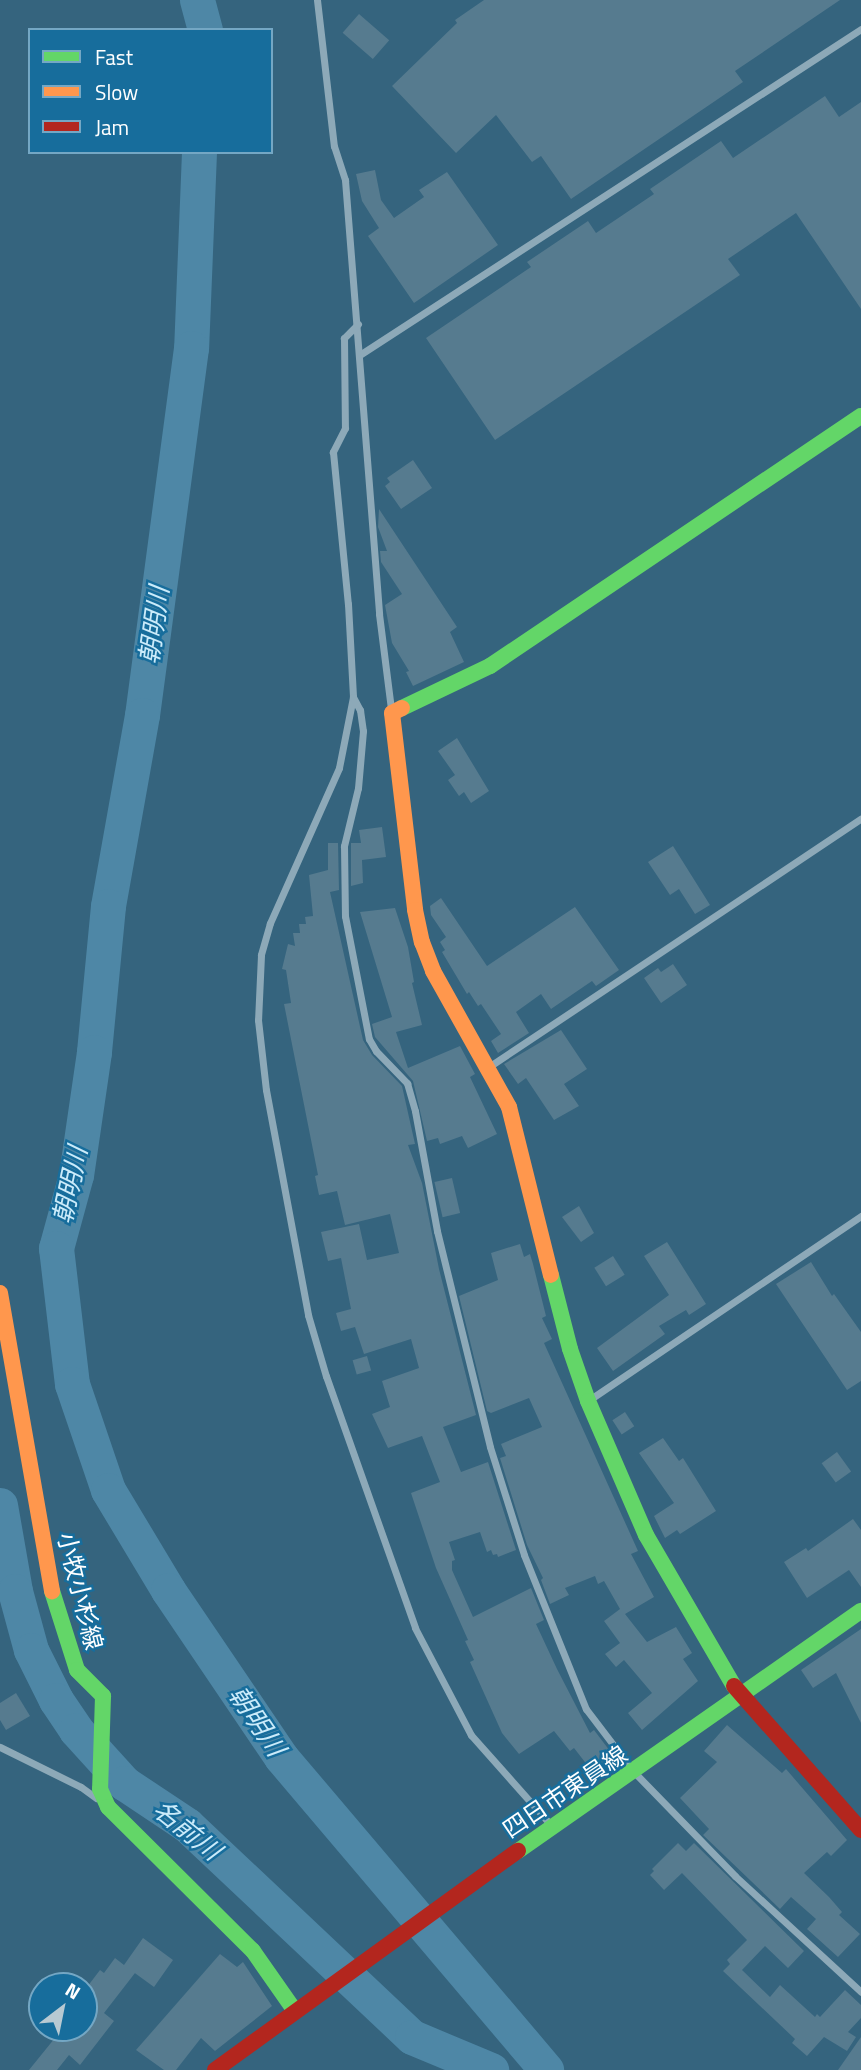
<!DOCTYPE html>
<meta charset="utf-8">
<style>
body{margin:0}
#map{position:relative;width:861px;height:2070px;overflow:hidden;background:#35647e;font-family:"Titillium Web","Noto Sans JP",sans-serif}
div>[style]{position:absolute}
.river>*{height:35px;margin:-17.5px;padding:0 17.5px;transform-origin:17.5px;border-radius:17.5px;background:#4e87a6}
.building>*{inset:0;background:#567b8f;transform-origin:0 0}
.street>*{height:7px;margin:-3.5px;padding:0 3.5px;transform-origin:3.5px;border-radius:3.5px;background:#8da9b8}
.fast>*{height:16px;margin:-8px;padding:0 8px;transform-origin:8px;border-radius:8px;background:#63d668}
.slow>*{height:16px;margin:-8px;padding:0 8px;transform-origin:8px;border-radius:8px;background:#ff974d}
.jam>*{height:16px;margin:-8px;padding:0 8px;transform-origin:8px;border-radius:8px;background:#b3261e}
span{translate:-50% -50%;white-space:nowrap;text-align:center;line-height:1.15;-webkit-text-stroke:5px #176d9c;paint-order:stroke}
.street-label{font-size:24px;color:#fff}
.water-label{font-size:26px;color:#cbebfa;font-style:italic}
.legend{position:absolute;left:28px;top:28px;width:245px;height:126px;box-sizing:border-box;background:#176d9c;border:2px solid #74a7c4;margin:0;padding:9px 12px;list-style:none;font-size:21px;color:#fff}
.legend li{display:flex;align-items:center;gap:14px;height:35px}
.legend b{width:35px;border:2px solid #74a7c4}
.north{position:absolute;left:28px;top:1972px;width:70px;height:70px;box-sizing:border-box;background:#176d9c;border:2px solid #74a7c4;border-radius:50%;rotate:32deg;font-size:19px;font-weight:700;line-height:28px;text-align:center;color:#fff}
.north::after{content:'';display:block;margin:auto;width:24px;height:32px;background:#b8c9d2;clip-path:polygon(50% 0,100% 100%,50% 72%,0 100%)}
</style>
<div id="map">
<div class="river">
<div style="left:197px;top:0;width:31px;rotate:75deg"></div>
<div style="left:199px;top:152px;width:196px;rotate:92.3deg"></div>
<div style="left:191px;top:348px;width:370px;rotate:97.6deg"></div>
<div style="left:142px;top:715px;width:194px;rotate:100.1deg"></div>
<div style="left:108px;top:906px;width:147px;rotate:95.5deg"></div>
<div style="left:94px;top:1052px;width:124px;rotate:98.3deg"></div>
<div style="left:76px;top:1175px;width:76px;rotate:105.3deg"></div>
<div style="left:56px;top:1248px;width:137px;rotate:83.3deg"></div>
<div style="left:72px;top:1384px;width:112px;rotate:71.2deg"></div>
<div style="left:108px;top:1490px;width:117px;rotate:59deg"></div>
<div style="left:168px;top:1590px;width:202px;rotate:55.9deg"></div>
<div style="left:281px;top:1757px;width:410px;rotate:49.7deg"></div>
<div style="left:0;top:1505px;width:87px;rotate:80.1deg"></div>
<div style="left:15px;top:1591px;width:61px;rotate:74.8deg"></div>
<div style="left:31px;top:1650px;width:56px;rotate:63.4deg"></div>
<div style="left:56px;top:1700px;width:36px;rotate:56deg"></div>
<div style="left:76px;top:1730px;width:72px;rotate:47.8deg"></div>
<div style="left:124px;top:1783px;width:76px;rotate:33.7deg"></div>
<div style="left:187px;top:1825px;width:309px;rotate:43.3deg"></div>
<div style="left:412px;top:2037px;width:86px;rotate:22.7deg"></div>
</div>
<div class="building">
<div style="clip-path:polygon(484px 0,840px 0,735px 71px,743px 82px,571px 199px,541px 156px,532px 162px,496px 115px,456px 153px,392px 86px,457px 23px,455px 20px)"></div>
<div style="left:359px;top:14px;width:40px;height:25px;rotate:41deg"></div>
<div style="clip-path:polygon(825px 96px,839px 117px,861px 102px,861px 309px,796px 213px,728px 259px,740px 275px,495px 440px,426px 338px,531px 267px,527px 262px,588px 221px,596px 233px,654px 194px,650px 189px,721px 141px,733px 158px)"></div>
<div style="clip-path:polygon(375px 170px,381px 200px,394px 218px,424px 197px,419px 190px,447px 172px,498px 245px,414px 303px,368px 236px,379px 228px,362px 201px,356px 174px)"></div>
<div style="clip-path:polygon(413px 460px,432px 488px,401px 509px,385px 486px,390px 482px,387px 478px)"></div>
<div style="clip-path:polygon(379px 509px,457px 627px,450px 632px,464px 662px,413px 686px,406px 672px,409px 671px,392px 643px,385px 605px,402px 594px,381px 562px,380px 551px,387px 551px,378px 527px)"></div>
<div style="clip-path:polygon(457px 738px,489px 791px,471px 803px,464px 792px,459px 796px,448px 780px,455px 775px,438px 751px)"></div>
<div style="clip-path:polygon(382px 827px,386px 857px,362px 860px,363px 883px,351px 886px,351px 843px,361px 843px,359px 830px)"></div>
<div style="clip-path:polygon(328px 843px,338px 843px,339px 890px,330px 892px,363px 1040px,372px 1055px,402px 1086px,415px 1144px,408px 1145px,422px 1183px,439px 1269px,476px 1415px,443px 1427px,461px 1472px,488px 1462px,516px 1550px,498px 1557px,497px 1554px,493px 1555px,491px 1550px,487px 1552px,480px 1532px,449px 1542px,455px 1560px,452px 1561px,452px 1570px,473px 1617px,531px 1588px,544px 1620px,536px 1624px,557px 1669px,590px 1733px,594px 1730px,616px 1759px,595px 1775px,574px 1748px,570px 1751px,554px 1731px,519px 1754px,502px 1733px,470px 1662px,474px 1660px,465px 1641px,468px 1640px,436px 1568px,411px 1493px,440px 1482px,422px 1436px,388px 1448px,372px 1414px,390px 1407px,382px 1381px,419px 1368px,411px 1339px,364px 1354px,355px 1327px,341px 1331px,336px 1313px,351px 1309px,341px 1258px,328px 1261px,321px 1232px,359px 1224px,367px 1260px,399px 1253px,390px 1214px,345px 1225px,337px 1191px,319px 1195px,315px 1176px,318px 1175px,284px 1004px,291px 1003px,286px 970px,282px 969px,288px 944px,295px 946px,293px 933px,300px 933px,299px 924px,306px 924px,305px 917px,313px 916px,309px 875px,328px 870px)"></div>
<div style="clip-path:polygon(673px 846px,710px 905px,695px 914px,679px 889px,670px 895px,648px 862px)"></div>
<div style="clip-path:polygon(441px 898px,487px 966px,575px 907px,619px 970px,596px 986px,592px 981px,551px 1009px,541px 994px,516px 1012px,529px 1033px,498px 1053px,491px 1041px,501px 1034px,481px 1004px,478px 1006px,469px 992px,467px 994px,442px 952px,445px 950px,440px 942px,446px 937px,431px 915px,430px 906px)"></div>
<div style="clip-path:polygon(395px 908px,408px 947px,414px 982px,412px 983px,422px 1025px,396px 1032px,408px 1068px,460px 1046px,475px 1074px,470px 1077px,497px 1134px,468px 1148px,462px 1136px,440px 1144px,438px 1138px,427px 1141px,413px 1081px,375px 1037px,372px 1024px,392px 1017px,360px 912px)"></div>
<div style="clip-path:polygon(673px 964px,687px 985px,661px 1003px,644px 978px,658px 968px,661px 972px)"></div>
<div style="clip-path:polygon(561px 1030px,587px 1069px,564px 1084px,579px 1106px,554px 1120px,526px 1078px,518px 1084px,504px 1064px)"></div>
<div style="left:452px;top:1178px;width:36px;height:18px;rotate:77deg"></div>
<div style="clip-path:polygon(579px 1206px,594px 1233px,581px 1242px,562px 1217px)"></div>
<div style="clip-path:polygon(667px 1242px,706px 1304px,689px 1315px,686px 1310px,659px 1326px,665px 1334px,613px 1371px,597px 1348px,669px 1295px,644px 1256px)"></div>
<div style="clip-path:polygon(520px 1244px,524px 1257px,530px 1254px,533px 1264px,546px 1316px,542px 1318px,552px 1339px,544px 1343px,638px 1551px,631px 1554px,654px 1597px,625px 1614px,647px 1642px,676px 1627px,692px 1653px,683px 1659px,698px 1681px,642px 1730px,628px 1713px,652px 1693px,624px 1660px,616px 1667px,605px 1654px,620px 1643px,604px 1621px,620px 1609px,604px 1581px,598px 1584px,595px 1576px,565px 1588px,569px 1595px,550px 1604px,541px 1580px,543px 1578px,527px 1545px,500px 1458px,506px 1456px,501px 1444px,542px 1427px,529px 1398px,491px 1413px,487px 1411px,459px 1296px,498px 1280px,491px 1253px)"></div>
<div style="left:613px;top:1256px;width:22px;height:22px;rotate:58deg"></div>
<div style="clip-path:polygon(811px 1262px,832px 1296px,834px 1294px,861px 1332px,861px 1381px,847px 1390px,776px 1284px)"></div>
<div style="left:367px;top:1356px;width:15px;height:15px;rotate:74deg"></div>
<div style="left:625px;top:1412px;width:17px;height:15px;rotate:57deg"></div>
<div style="clip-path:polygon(663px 1438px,679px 1461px,683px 1458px,716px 1511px,680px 1534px,677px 1530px,665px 1538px,654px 1516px,674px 1503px,639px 1453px)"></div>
<div style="left:837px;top:1452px;width:24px;height:19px;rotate:54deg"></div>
<div style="clip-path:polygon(853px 1519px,861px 1530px,861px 1587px,849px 1570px,807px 1598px,784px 1562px,806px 1548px,808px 1551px)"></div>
<div style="clip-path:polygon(861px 1629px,861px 1723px,836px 1673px,813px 1688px,801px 1670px)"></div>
<div style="clip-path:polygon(16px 1693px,30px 1716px,6px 1730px,0 1720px,0 1703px)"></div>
<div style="clip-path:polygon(727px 1725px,782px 1773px,786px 1769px,847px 1840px,831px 1856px,827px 1852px,804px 1873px,829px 1897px,842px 1912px,839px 1915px,860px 1934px,838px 1957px,807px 1929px,816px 1919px,791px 1897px,780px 1909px,703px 1835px,709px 1829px,680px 1798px,717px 1762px,704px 1751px)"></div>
<div style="clip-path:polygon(678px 1843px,686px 1851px,694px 1843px,804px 1951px,788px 1968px,765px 1946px,742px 1970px,770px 1997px,780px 1985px,815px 2017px,817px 2014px,820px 2017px,845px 1990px,861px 2005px,861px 2018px,848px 2032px,856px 2037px,847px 2051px,824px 2037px,807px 2056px,792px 2043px,795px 2039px,723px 1971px,730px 1964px,727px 1960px,747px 1940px,682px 1873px,664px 1890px,650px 1875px,654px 1871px,652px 1869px)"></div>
<div style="clip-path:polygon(143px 1938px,173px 1960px,154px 1987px,132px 1971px,135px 1973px,104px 2013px,114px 2021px,80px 2065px,69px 2055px,57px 2070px,29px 2070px,63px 2028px,84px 2028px,84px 1991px,100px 1970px,104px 1973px,115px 1958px,124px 1965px)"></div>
<div style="clip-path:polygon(220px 1954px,237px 1967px,243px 1962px,272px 2006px,215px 2051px,201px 2038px,176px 2070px,164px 2070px,136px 2050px)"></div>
<div style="clip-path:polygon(861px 2037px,861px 2070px,838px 2070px)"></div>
</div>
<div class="street">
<div style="left:317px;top:0;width:147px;rotate:83.4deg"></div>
<div style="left:334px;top:146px;width:36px;rotate:72deg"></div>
<div style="left:345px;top:180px;width:435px;rotate:85.5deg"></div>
<div style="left:379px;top:614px;width:96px;rotate:82.8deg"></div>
<div style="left:358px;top:324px;width:20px;rotate:135deg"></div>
<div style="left:344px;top:338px;width:90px;rotate:89.4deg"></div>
<div style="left:345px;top:428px;width:27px;rotate:117deg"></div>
<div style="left:333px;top:452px;width:153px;rotate:84.4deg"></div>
<div style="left:348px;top:604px;width:93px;rotate:86.9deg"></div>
<div style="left:353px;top:697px;width:72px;rotate:101.2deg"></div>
<div style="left:339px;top:768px;width:170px;rotate:114deg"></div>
<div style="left:270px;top:923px;width:33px;rotate:106deg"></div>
<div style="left:261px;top:955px;width:65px;rotate:92.6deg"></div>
<div style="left:258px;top:1020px;width:70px;rotate:83.5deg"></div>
<div style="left:266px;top:1090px;width:229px;rotate:79.4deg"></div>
<div style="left:308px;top:1315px;width:64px;rotate:73.6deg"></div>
<div style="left:326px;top:1376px;width:267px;rotate:70.5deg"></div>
<div style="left:415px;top:1628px;width:121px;rotate:62.4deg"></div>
<div style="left:471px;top:1735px;width:118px;rotate:48.4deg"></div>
<div style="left:361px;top:354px;width:596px;rotate:-33.02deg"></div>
<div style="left:353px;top:697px;width:15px;rotate:62deg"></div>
<div style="left:360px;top:710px;width:21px;rotate:82deg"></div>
<div style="left:363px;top:731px;width:57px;rotate:95deg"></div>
<div style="left:358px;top:788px;width:60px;rotate:103.6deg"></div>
<div style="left:344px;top:846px;width:70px;rotate:89.2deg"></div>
<div style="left:345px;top:916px;width:125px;rotate:79deg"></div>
<div style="left:369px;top:1039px;width:14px;rotate:60deg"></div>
<div style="left:376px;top:1051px;width:45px;rotate:45.9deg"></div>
<div style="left:407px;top:1083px;width:29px;rotate:74deg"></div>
<div style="left:415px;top:1111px;width:122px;rotate:79.6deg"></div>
<div style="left:437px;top:1231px;width:222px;rotate:76.2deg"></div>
<div style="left:490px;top:1447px;width:113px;rotate:72.5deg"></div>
<div style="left:524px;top:1555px;width:166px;rotate:68.1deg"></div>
<div style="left:586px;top:1709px;width:79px;rotate:52.7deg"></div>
<div style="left:634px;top:1772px;width:145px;rotate:45.8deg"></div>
<div style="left:735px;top:1876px;width:171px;rotate:42.6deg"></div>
<div style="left:493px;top:1064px;width:442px;rotate:-33.7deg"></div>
<div style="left:592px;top:1398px;width:325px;rotate:-34.1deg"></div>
<div style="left:0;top:1747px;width:90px;rotate:26.3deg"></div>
<div style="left:81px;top:1787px;width:19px;rotate:36deg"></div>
</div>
<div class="fast">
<div style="left:402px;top:708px;width:98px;rotate:-25.5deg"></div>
<div style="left:490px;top:666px;width:447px;rotate:-34deg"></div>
<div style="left:551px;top:1275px;width:76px;rotate:75.6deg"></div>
<div style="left:570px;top:1349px;width:55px;rotate:70.9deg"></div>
<div style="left:588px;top:1401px;width:146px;rotate:66.6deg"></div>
<div style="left:646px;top:1535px;width:175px;rotate:59.8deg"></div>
<div style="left:52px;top:1591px;width:83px;rotate:72.4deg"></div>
<div style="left:77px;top:1670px;width:37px;rotate:45deg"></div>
<div style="left:103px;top:1696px;width:93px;rotate:91.8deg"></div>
<div style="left:100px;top:1789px;width:20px;rotate:66deg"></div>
<div style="left:108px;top:1807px;width:204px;rotate:44.8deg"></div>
<div style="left:253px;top:1951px;width:73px;rotate:55deg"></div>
<div style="left:518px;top:1851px;width:419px;rotate:-35deg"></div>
</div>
<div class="slow">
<div style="left:402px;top:708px;width:11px;rotate:153deg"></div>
<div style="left:392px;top:713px;width:198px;rotate:83.3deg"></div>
<div style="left:415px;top:910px;width:33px;rotate:78deg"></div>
<div style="left:422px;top:942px;width:31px;rotate:69deg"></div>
<div style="left:433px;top:971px;width:156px;rotate:60.8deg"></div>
<div style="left:509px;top:1107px;width:173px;rotate:76deg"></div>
<div style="left:0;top:1293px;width:303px;rotate:80.1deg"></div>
</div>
<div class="jam">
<div style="left:734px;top:1686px;width:192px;rotate:48.6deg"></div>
<div style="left:215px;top:2070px;width:374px;rotate:-35.9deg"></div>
</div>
<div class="street-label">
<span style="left:80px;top:1591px;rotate:76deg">小牧小杉線</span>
<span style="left:565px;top:1792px;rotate:-34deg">四日市東員線</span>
</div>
<div class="water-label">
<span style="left:154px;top:625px;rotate:-82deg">朝明川</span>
<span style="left:70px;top:1185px;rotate:-78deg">朝明川</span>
<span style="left:257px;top:1721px;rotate:56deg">朝明川</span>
<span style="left:187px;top:1830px;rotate:39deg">名前川</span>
</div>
<ul class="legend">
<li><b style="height:9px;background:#63d668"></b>Fast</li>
<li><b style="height:9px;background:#ff974d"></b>Slow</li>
<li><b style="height:9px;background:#b3261e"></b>Jam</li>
</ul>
<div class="north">N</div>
</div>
